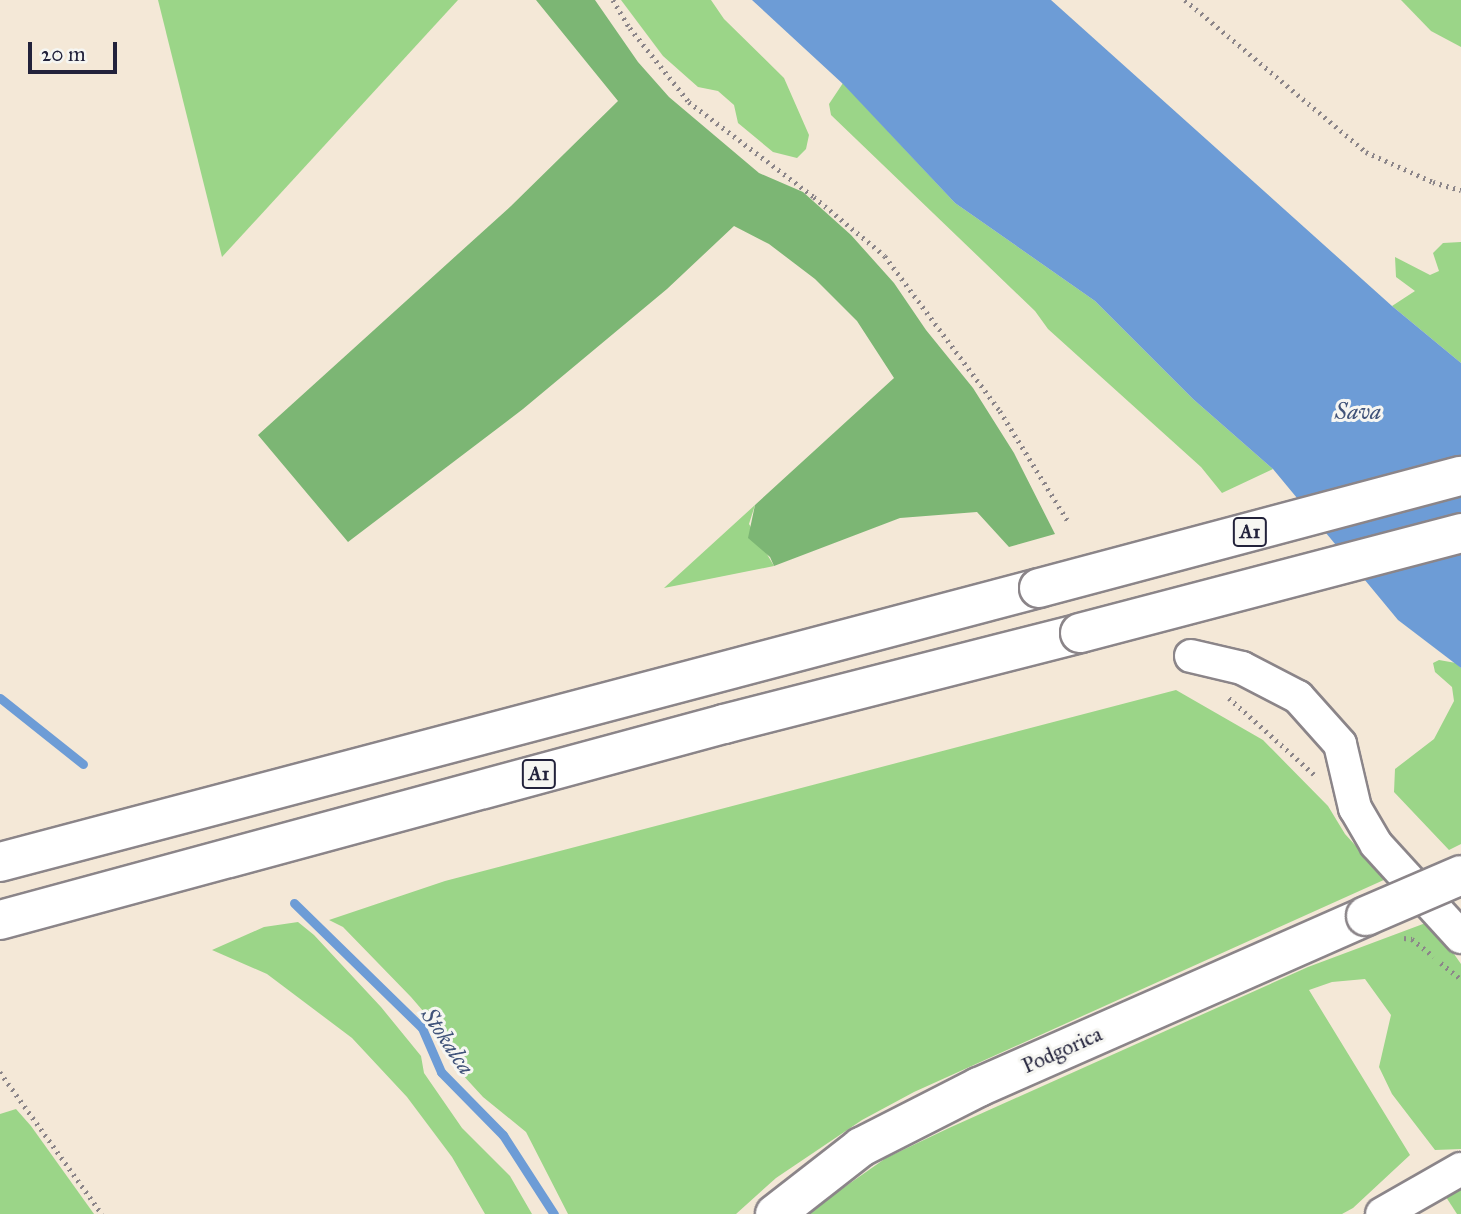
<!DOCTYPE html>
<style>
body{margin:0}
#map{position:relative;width:1461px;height:1214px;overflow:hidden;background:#f4e8d7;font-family:"IM FELL Great Primer",serif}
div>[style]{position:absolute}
.green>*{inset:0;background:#9bd588}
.forest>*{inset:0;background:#7cb674}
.water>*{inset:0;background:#6d9cd6}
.stream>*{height:9px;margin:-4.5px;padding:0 4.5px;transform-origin:4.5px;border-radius:4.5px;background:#6d9cd6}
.path>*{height:4.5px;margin-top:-2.25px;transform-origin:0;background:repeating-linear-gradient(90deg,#8b8589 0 2px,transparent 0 7px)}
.roads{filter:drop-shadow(2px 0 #8b8589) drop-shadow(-2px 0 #8b8589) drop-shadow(0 2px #8b8589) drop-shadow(0 -2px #8b8589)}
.minor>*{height:32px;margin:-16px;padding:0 16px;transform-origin:16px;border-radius:16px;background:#fff}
.major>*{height:38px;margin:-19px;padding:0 19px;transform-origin:19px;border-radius:19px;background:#fff}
.highway>*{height:38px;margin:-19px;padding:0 19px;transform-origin:19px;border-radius:19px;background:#fff}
.bridges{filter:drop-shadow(2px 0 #8b8589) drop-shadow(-2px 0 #8b8589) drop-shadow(0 2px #8b8589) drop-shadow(0 -2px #8b8589)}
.major-bridge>*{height:38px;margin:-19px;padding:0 19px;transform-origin:19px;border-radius:19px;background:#fff}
.highway-bridge>*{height:38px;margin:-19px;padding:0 19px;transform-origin:19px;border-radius:19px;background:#fff}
span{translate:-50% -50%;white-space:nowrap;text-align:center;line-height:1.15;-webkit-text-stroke:6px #f6f6f2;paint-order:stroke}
.shield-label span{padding:2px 5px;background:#f6f6f2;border:2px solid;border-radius:5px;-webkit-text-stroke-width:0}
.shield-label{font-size:19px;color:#22223b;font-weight:700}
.street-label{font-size:21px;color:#22223b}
.water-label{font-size:23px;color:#405379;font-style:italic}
.scale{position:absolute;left:28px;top:42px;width:89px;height:32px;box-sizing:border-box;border:4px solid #22223b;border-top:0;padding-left:9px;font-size:21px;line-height:24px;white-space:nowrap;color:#22223b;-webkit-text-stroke:5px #f6f6f2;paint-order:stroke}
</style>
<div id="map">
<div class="green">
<div style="clip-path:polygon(158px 0,458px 0,222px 257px)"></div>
<div style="clip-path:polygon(621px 0,711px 0,724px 19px,784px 78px,809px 135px,806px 149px,797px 158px,773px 152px,738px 123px,734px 105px,718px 91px,698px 87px,663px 56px)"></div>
<div style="clip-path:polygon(1401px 0,1461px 0,1461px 47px,1431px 31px)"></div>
<div style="clip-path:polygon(843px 83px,955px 203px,1095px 301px,1193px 399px,1273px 469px,1222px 493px,1201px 467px,1048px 329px,1035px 311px,831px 115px,829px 104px)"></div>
<div style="clip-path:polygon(1461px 242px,1461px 363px,1392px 306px,1415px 291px,1396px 277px,1395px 257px,1430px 275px,1439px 271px,1433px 253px,1443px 243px)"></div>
<div style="clip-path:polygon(755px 505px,749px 524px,774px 566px,664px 588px)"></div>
<div style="clip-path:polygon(1439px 660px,1456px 663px,1461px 668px,1461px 844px,1449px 850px,1394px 792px,1395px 769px,1434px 739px,1454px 701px,1452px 687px,1435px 672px,1433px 663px)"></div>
<div style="clip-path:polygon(1176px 690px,1263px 740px,1328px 806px,1345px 834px,1386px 879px,914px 1092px,862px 1120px,776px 1178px,736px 1214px,568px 1214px,526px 1132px,483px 1097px,461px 1073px,448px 1040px,411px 997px,343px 927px,329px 920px,445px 881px)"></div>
<div style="clip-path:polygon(1431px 921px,1461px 964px,1461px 1149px,1435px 1150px,1392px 1094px,1379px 1067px,1391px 1015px,1365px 979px,1332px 982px,1309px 990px,1410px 1155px,1353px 1208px,1342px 1214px,806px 1214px,886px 1158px,949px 1128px,1308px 967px)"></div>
<div style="clip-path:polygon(298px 922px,314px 935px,381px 1007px,421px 1056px,424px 1073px,462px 1128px,510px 1176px,532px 1214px,485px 1214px,452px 1157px,407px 1097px,352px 1038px,267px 974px,212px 950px,264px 927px)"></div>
<div style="clip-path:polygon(16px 1109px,31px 1126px,94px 1214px,0 1214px,0 1114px)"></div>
<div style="clip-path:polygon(1461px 1182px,1461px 1214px,1457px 1214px,1446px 1197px)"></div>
</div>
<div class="forest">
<div style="clip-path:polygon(536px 0,595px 0,638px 62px,669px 97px,759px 173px,803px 192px,851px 235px,894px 283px,926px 330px,973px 388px,1014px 453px,1055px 534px,1009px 547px,977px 512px,900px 518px,774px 566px,770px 557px,748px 538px,755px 505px,894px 378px,857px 321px,815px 279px,769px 244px,734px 226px,667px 289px,523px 409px,348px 542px,258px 435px,511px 206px,618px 101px)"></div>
</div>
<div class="water">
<div style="clip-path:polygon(752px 0,1051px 0,1392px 306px,1461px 363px,1461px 668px,1398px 620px,1273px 469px,1193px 399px,1095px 301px,955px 203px,843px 84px)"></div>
</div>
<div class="stream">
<div style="left:0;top:698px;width:106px;rotate:38.5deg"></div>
<div style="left:294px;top:903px;width:179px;rotate:44.3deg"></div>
<div style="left:422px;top:1028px;width:48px;rotate:66.6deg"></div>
<div style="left:441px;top:1072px;width:88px;rotate:45.5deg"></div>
<div style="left:503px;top:1135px;width:94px;rotate:57.2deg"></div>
</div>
<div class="path">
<div style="left:613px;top:0;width:33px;rotate:59deg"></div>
<div style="left:630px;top:28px;width:95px;rotate:51.4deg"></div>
<div style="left:689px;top:102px;width:157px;rotate:37.2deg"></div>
<div style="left:814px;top:197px;width:92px;rotate:39.7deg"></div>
<div style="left:885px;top:256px;width:193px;rotate:53.4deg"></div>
<div style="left:1000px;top:411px;width:129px;rotate:58.3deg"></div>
<div style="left:1185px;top:0;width:236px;rotate:40deg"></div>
<div style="left:1366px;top:152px;width:73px;rotate:24.1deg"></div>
<div style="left:1433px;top:182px;width:29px;rotate:16deg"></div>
<div style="left:1229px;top:698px;width:117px;rotate:41.9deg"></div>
<div style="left:1404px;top:938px;width:8px;rotate:7deg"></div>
<div style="left:1412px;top:939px;width:28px;rotate:39deg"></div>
<div style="left:1441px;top:963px;width:26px;rotate:39deg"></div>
<div style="left:0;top:1072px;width:175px;rotate:54.3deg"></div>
</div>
<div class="roads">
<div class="minor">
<div style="left:1191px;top:656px;width:52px;rotate:13.2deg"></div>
<div style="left:1242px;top:668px;width:63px;rotate:27.4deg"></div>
<div style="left:1298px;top:697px;width:63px;rotate:48.2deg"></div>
<div style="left:1340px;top:744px;width:66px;rotate:76.8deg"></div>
<div style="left:1355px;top:808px;width:42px;rotate:59.7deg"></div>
<div style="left:1376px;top:844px;width:126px;rotate:47.6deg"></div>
<div style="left:1382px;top:1214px;width:91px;rotate:-29.7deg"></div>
</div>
<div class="major">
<div style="left:775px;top:1214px;width:109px;rotate:-37.9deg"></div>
<div style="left:861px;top:1147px;width:132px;rotate:-27deg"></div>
<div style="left:979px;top:1087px;width:423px;rotate:-23.8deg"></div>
</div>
<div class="highway">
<div style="left:0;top:862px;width:1075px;rotate:-14.77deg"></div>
<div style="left:0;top:920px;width:750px;rotate:-15.15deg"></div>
<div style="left:724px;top:724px;width:367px;rotate:-14.3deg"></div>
</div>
</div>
<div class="bridges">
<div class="major-bridge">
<div style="left:1366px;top:916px;width:103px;rotate:-23.3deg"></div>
</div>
<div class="highway-bridge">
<div style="left:1039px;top:588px;width:437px;rotate:-14.9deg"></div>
<div style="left:1080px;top:633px;width:394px;rotate:-14.7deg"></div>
</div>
</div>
<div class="shield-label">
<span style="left:1250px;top:532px">A1</span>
<span style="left:539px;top:774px">A1</span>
</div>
<div class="street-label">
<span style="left:1062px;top:1050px;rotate:-24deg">Podgorica</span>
</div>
<div class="water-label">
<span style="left:1358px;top:411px">Sava</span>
<span style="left:448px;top:1041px;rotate:56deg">Stokalca</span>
</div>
<div class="scale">20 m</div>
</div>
